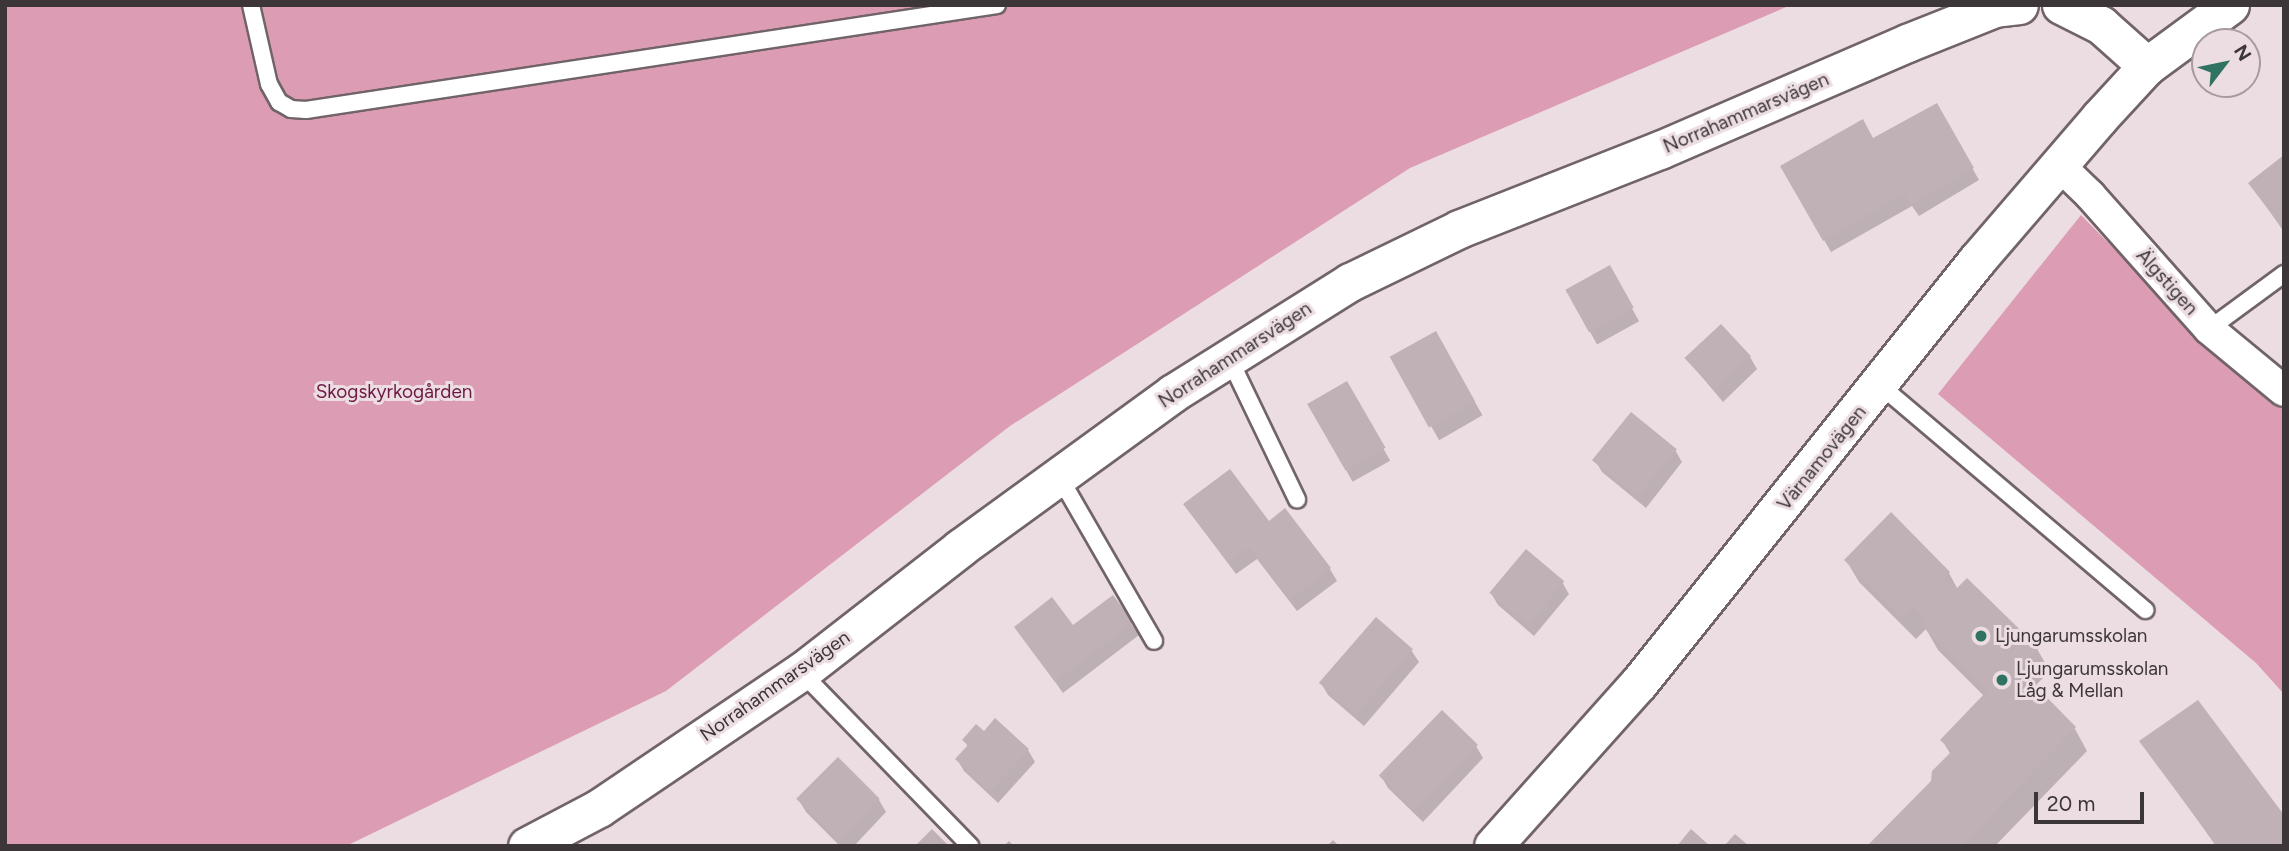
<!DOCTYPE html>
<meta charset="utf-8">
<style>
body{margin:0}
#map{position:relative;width:2289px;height:851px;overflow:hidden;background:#ecdde2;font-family:Figtree,sans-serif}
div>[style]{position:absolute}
.green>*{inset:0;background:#db9cb4}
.shadow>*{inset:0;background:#0003;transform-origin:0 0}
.building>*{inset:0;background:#c0b1b7;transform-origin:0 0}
.roads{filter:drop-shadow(2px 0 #716468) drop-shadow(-2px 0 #716468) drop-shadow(0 2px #716468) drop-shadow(0 -2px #716468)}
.service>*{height:16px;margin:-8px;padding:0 8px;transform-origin:8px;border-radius:8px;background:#fff}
.minor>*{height:30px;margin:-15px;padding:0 15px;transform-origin:15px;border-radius:15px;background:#fff}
.tertiary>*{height:37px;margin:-18.5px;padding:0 18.5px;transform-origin:18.5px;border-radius:18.5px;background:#fff}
.dots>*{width:19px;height:19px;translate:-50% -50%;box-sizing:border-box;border:4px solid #ecdde2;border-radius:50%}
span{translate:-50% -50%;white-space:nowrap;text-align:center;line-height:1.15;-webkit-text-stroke:6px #ecdde2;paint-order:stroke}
.street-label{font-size:19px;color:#3c3638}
.park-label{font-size:19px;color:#6d1943}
.poi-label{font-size:19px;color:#3c3638}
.left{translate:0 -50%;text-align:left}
.frame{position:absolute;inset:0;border:7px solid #3c3638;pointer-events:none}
.north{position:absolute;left:2191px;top:28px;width:70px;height:70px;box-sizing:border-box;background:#ecdde2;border:2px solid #a69a9e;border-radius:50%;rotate:58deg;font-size:19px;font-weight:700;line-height:28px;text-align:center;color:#3c3638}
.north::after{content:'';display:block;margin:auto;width:24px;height:32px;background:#317363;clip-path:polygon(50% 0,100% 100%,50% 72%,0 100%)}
.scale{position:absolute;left:2034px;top:792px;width:110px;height:32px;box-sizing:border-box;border:4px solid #3c3638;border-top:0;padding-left:9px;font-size:21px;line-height:24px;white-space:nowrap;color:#3c3638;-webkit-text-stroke:5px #ecdde2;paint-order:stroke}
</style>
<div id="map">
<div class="green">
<div style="clip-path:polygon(5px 5px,1791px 5px,1410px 168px,1010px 426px,666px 691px,346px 846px,5px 846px)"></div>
<div style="clip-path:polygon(2081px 215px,2201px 337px,2284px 410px,2284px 694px,2256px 663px,1938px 394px)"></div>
</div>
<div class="shadow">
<div style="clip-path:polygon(1936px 105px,1979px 180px,1919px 216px,1912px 206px,1831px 252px,1782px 167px,1873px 140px)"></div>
<div style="clip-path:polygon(2284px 157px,2284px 232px,2250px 183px)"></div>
<div style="left:1609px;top:267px;width:62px;height:48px;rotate:61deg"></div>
<div style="left:1435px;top:333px;width:95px;height:50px;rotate:60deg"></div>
<div style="clip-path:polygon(1750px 357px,1757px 369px,1723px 402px,1687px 359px)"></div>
<div style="left:1347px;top:383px;width:89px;height:43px;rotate:61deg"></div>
<div style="clip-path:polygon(1675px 450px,1682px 462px,1646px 508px,1602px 472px,1595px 460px)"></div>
<div style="clip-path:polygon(1185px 505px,1269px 524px,1330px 569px,1337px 581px,1297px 611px,1257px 559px,1236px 574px)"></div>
<div style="clip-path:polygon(1846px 560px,1949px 573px,1958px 590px,2037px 649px,2050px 671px,2034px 687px,2075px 729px,2087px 751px,1995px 846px,1869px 846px,1932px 782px,1951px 755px,1942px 740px,1984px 696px,1938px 650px,1926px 629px,1916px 639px,1859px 582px)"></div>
<div style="clip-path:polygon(1562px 582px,1569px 594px,1534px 636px,1498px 605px,1491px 593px)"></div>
<div style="clip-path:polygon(1113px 598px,1139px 635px,1063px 693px,1016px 627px,1073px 628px)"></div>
<div style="clip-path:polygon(1411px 650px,1419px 662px,1364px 726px,1328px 695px,1321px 683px)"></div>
<div style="clip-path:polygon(996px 720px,1028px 750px,1035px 762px,998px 803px,964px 771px,957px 759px,968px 747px,964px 740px,984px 733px)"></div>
<div style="clip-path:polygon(2142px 742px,2284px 846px,2216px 846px)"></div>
<div style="clip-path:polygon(1476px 746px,1483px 758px,1423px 822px,1388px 788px,1381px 776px)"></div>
<div style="clip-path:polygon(838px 760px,879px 800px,886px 812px,854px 846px,840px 846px,806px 812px,799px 800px)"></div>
<div style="clip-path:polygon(1333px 840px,1339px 846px,1327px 846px)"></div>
<div style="clip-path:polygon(1009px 841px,1014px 846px,1004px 846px)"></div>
</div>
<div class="building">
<div style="clip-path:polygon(1937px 103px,1974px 168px,1911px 205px,1904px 194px,1823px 241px,1780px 166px,1863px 119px,1873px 138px)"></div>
<div style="clip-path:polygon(2284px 155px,2284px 230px,2248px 183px)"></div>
<div style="left:1610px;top:265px;width:49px;height:51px;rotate:61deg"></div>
<div style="left:1721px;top:324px;width:44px;height:50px;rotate:47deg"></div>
<div style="left:1436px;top:331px;width:81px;height:53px;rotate:61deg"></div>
<div style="left:1347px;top:381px;width:77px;height:46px;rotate:60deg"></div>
<div style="left:1631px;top:412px;width:59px;height:62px;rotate:39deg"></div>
<div style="clip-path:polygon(1230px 469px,1269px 521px,1285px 508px,1331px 568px,1289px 600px,1249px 547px,1228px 563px,1183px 504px)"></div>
<div style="clip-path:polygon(1891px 512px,1950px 572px,1945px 578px,1957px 588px,1967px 578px,2039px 648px,2018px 668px,2076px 727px,1961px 846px,1867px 846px,1931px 781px,1932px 771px,1952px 751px,1940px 740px,1987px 691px,1923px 627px,1924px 616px,1913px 607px,1902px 618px,1844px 560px)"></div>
<div style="left:1526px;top:549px;width:50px;height:57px;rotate:40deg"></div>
<div style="clip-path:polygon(1113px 595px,1133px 622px,1055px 682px,1014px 627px,1052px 597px,1073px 625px)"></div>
<div style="left:1376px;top:617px;width:49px;height:87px;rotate:41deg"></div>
<div style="clip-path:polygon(2198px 700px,2284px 815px,2284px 846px,2217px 846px,2139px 741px)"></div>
<div style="left:1442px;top:710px;width:50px;height:91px;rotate:44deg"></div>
<div style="clip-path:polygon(995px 718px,1029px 749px,990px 792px,955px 759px,968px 745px,962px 740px,976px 724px,984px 731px)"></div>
<div style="left:838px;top:757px;width:59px;height:59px;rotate:45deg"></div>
<div style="clip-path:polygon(932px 829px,949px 846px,915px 846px)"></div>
<div style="clip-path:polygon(1691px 829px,1710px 846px,1677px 846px)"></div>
<div style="clip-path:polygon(1735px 834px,1749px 846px,1724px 846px)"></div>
</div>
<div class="roads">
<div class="service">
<div style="left:251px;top:5px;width:81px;rotate:77.2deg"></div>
<div style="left:269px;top:84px;width:21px;rotate:61deg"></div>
<div style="left:279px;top:102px;width:14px;rotate:30deg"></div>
<div style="left:291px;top:109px;width:15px;rotate:4deg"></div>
<div style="left:306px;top:110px;width:699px;rotate:-8.64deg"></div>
<div style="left:2209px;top:329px;width:93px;rotate:-36.3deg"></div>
<div style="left:1229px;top:358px;width:157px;rotate:64.3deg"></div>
<div style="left:1880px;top:385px;width:348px;rotate:40.3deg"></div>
<div style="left:1060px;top:478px;width:188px;rotate:60deg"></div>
<div style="left:801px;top:672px;width:243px;rotate:45.8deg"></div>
</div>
<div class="minor">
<div style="left:2058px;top:164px;width:45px;rotate:44.1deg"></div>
<div style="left:2090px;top:195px;width:179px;rotate:48.4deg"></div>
<div style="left:2209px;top:329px;width:97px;rotate:39.6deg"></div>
</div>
<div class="tertiary">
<div style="left:2061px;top:5px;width:45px;rotate:26.6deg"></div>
<div style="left:2101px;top:25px;width:62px;rotate:41.7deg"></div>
<div style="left:527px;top:846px;width:81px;rotate:-27.8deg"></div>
<div style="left:599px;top:808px;width:244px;rotate:-34deg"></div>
<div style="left:801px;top:672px;width:202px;rotate:-37.9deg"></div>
<div style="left:960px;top:548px;width:263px;rotate:-36deg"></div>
<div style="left:1173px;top:393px;width:209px;rotate:-32.1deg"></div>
<div style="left:1350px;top:282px;width:121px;rotate:-25.9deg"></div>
<div style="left:1459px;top:229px;width:216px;rotate:-21.5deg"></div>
<div style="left:1660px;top:150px;width:269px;rotate:-23.4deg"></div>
<div style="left:1907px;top:43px;width:95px;rotate:-21.7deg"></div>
<div style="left:1995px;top:8px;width:24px;rotate:-7deg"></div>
<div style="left:1493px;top:846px;width:217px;rotate:-48.2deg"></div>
<div style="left:1638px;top:684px;width:543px;rotate:-51.36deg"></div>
<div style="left:1977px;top:260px;width:187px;rotate:-49.3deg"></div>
<div style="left:2099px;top:118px;width:71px;rotate:-47.3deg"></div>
<div style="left:2147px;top:66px;width:103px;rotate:-36.3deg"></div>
</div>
</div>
<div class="dots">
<div style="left:1981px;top:636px;background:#317363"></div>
<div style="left:2002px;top:680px;background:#317363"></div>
</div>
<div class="street-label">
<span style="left:1746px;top:113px;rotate:-23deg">Norrahammarsvägen</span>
<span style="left:2167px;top:282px;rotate:48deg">Älgstigen</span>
<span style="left:1235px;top:355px;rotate:-33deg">Norrahammarsvägen</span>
<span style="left:1822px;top:458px;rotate:-51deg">Värnamovägen</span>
<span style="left:775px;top:686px;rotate:-35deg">Norrahammarsvägen</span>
</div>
<div class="park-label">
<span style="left:394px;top:392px">Skogskyrkogården</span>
</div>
<div class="poi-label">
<span class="left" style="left:1995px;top:636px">Ljungarumsskolan</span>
<span class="left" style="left:2016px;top:680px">Ljungarumsskolan<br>Låg &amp; Mellan</span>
</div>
<div class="frame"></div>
<div class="north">N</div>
<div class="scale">20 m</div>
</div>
